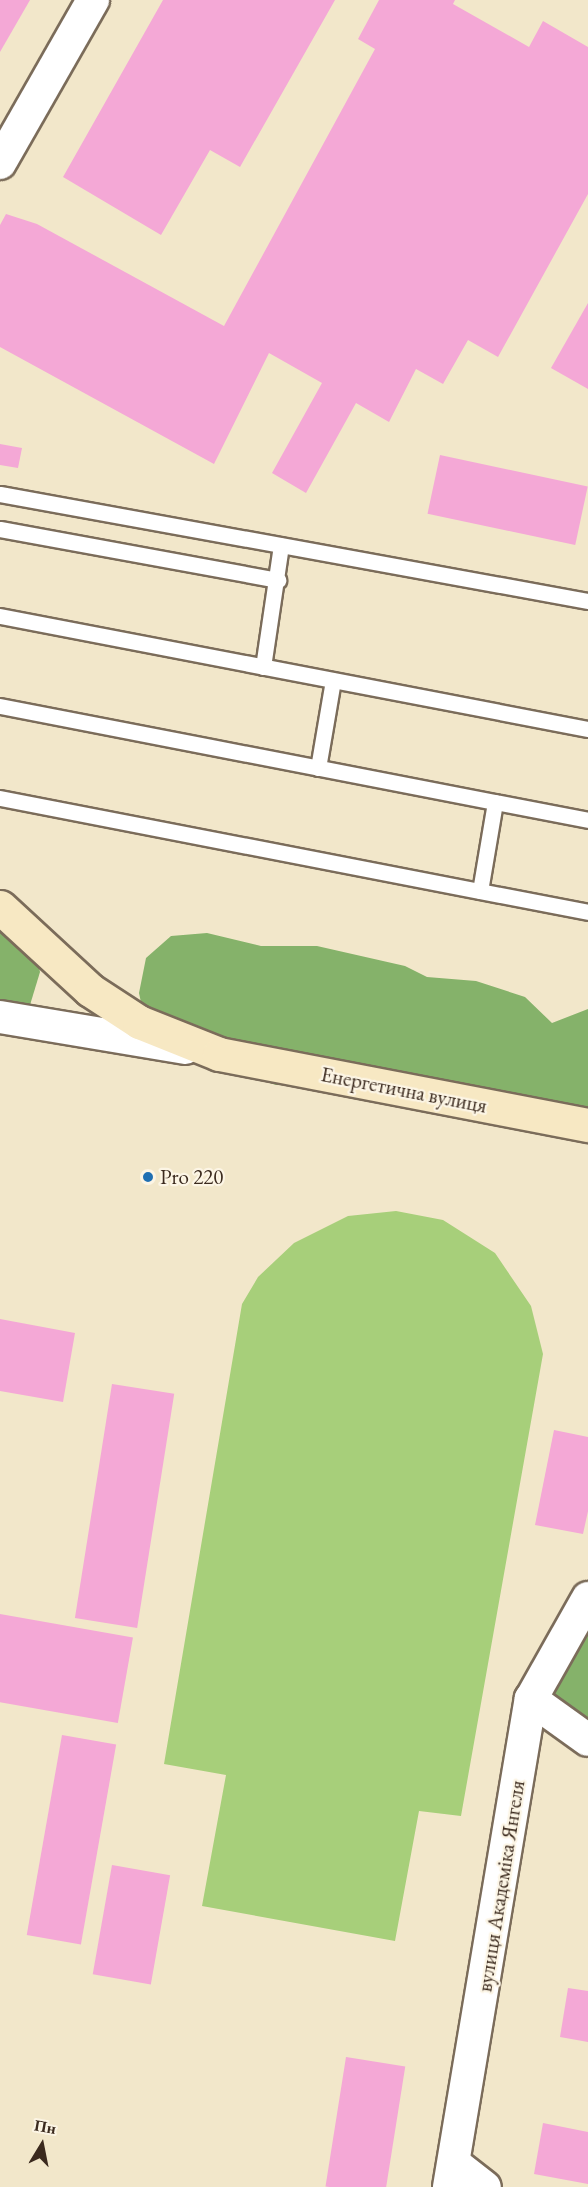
<!DOCTYPE html>
<meta charset="utf-8">
<style>
body{margin:0}
#map{position:relative;width:588px;height:2187px;overflow:hidden;background:#f2e7ca;font-family:"EB Garamond",serif}
div>[style]{position:absolute}
.green>*{inset:0;background:#a7cf7a}
.forest>*{inset:0;background:#85b26a}
.building>*{inset:0;background:#f4a8d6;transform-origin:0 0}
.roads{filter:drop-shadow(2px 0 #7b6c5a) drop-shadow(-2px 0 #7b6c5a) drop-shadow(0 2px #7b6c5a) drop-shadow(0 -2px #7b6c5a)}
.lane>*{height:15px;margin:-7.5px;padding:0 7.5px;transform-origin:7.5px;border-radius:7.5px;background:#fff}
.street>*{height:32px;margin:-16px;padding:0 16px;transform-origin:16px;border-radius:16px;background:#fff}
.secondary>*{height:33px;margin:-16.5px;padding:0 16.5px;transform-origin:16.5px;border-radius:16.5px;background:#f7e8c3}
.dots>*{width:16px;height:16px;translate:-50% -50%;box-sizing:border-box;border:3px solid #fcf5e5;border-radius:50%}
span{translate:-50% -50%;white-space:nowrap;text-align:center;line-height:1.15;-webkit-text-stroke:4.5px #fcf5e5;paint-order:stroke}
.street-label{font-size:21px;color:#3b2a1e}
.poi-label{font-size:21px;color:#3b2a1e}
.left{translate:0 -50%;text-align:left}
.north{position:absolute;left:12px;top:2115px;width:60px;height:60px;-webkit-text-stroke:4px #fcf5e5;paint-order:stroke;rotate:10deg;font-size:16px;font-weight:700;line-height:24px;text-align:center;color:#3b2a1e}
.north::after{content:'';display:block;margin:auto;width:21px;height:27px;background:#3b2a1e;clip-path:polygon(50% 0,100% 100%,50% 72%,0 100%)}
</style>
<div id="map">
<div class="green">
<div style="clip-path:polygon(396px 1211px,443px 1220px,495px 1253px,531px 1306px,543px 1354px,461px 1816px,419px 1811px,395px 1941px,202px 1906px,226px 1775px,164px 1764px,242px 1304px,258px 1277px,294px 1243px,348px 1216px)"></div>
</div>
<div class="forest">
<div style="clip-path:polygon(0 892px,28px 918px,40px 972px,30px 1005px,0 1029px)"></div>
<div style="clip-path:polygon(207px 933px,261px 946px,317px 946px,405px 966px,427px 977px,476px 981px,525px 997px,552px 1023px,588px 1009px,588px 1131px,323px 1086px,276px 1085px,210px 1064px,176px 1059px,147px 1031px,139px 993px,146px 958px,171px 936px)"></div>
<div style="clip-path:polygon(588px 1598px,588px 1740px,531px 1699px)"></div>
</div>
<div class="building">
<div style="clip-path:polygon(0 0,30px 0,0 52px)"></div>
<div style="clip-path:polygon(163px 0,335px 0,240px 167px,210px 150px,161px 235px,63px 177px)"></div>
<div style="clip-path:polygon(379px 0,455px 0,453px 4px,529px 47px,543px 21px,588px 47px,588px 194px,498px 357px,468px 340px,443px 384px,416px 369px,389px 422px,356px 403px,306px 493px,272px 473px,322px 383px,269px 353px,214px 464px,0 347px,0 225px,6px 214px,37px 224px,224px 326px,375px 49px,358px 39px)"></div>
<div style="clip-path:polygon(588px 303px,588px 389px,551px 368px)"></div>
<div style="clip-path:polygon(0 444px,22px 448px,18px 468px,0 465px)"></div>
<div style="left:440px;top:455px;width:151px;height:60px;rotate:12deg"></div>
<div style="clip-path:polygon(0 1319px,75px 1333px,63px 1402px,0 1391px)"></div>
<div style="left:112px;top:1384px;width:63px;height:237px;rotate:9deg"></div>
<div style="clip-path:polygon(554px 1430px,588px 1437px,588px 1511px,583px 1534px,535px 1525px)"></div>
<div style="left:0;top:1614px;width:135px;height:87px;rotate:10deg"></div>
<div style="left:62px;top:1735px;width:55px;height:203px;rotate:10deg"></div>
<div style="left:112px;top:1865px;width:59px;height:111px;rotate:10deg"></div>
<div style="clip-path:polygon(568px 1988px,588px 1991px,588px 2042px,560px 2037px)"></div>
<div style="left:346px;top:2057px;width:60px;height:131px;rotate:9deg"></div>
<div style="clip-path:polygon(543px 2123px,588px 2132px,588px 2184px,534px 2174px)"></div>
</div>
<div class="roads">
<div class="lane">
<div style="left:0;top:494px;width:598px;rotate:10.31deg"></div>
<div style="left:0;top:529px;width:283px;rotate:10.4deg"></div>
<div style="left:0;top:616px;width:599px;rotate:10.88deg"></div>
<div style="left:263px;top:667px;width:123px;rotate:-81.6deg"></div>
<div style="left:0;top:706px;width:599px;rotate:10.97deg"></div>
<div style="left:318px;top:768px;width:89px;rotate:-80.3deg"></div>
<div style="left:0;top:798px;width:599px;rotate:10.97deg"></div>
<div style="left:480px;top:891px;width:90px;rotate:-80.4deg"></div>
</div>
<div class="street">
<div style="left:0;top:163px;width:188px;rotate:-60.3deg"></div>
<div style="left:0;top:1017px;width:188px;rotate:9.5deg"></div>
<div style="left:531px;top:1699px;width:70px;rotate:35.7deg"></div>
<div style="left:454px;top:2163px;width:39px;rotate:38deg"></div>
<div style="left:449px;top:2187px;width:495px;rotate:-80.5deg"></div>
<div style="left:531px;top:1699px;width:116px;rotate:-60.6deg"></div>
</div>
<div class="secondary">
<div style="left:0;top:907px;width:122px;rotate:42.7deg"></div>
<div style="left:90px;top:990px;width:59px;rotate:33.1deg"></div>
<div style="left:139px;top:1022px;width:86px;rotate:21.8deg"></div>
<div style="left:219px;top:1054px;width:376px;rotate:10.9deg"></div>
</div>
</div>
<div class="dots">
<div style="left:148px;top:1177px;background:#1f6fb2"></div>
</div>
<div class="street-label">
<span style="left:404px;top:1090px;rotate:11deg">Енергетична вулиця</span>
<span style="left:501px;top:1886px;rotate:-81deg">вулиця Академіка Янгеля</span>
</div>
<div class="poi-label">
<span class="left" style="left:160px;top:1177px">Pro 220</span>
</div>
<div class="north">Пн</div>
</div>
